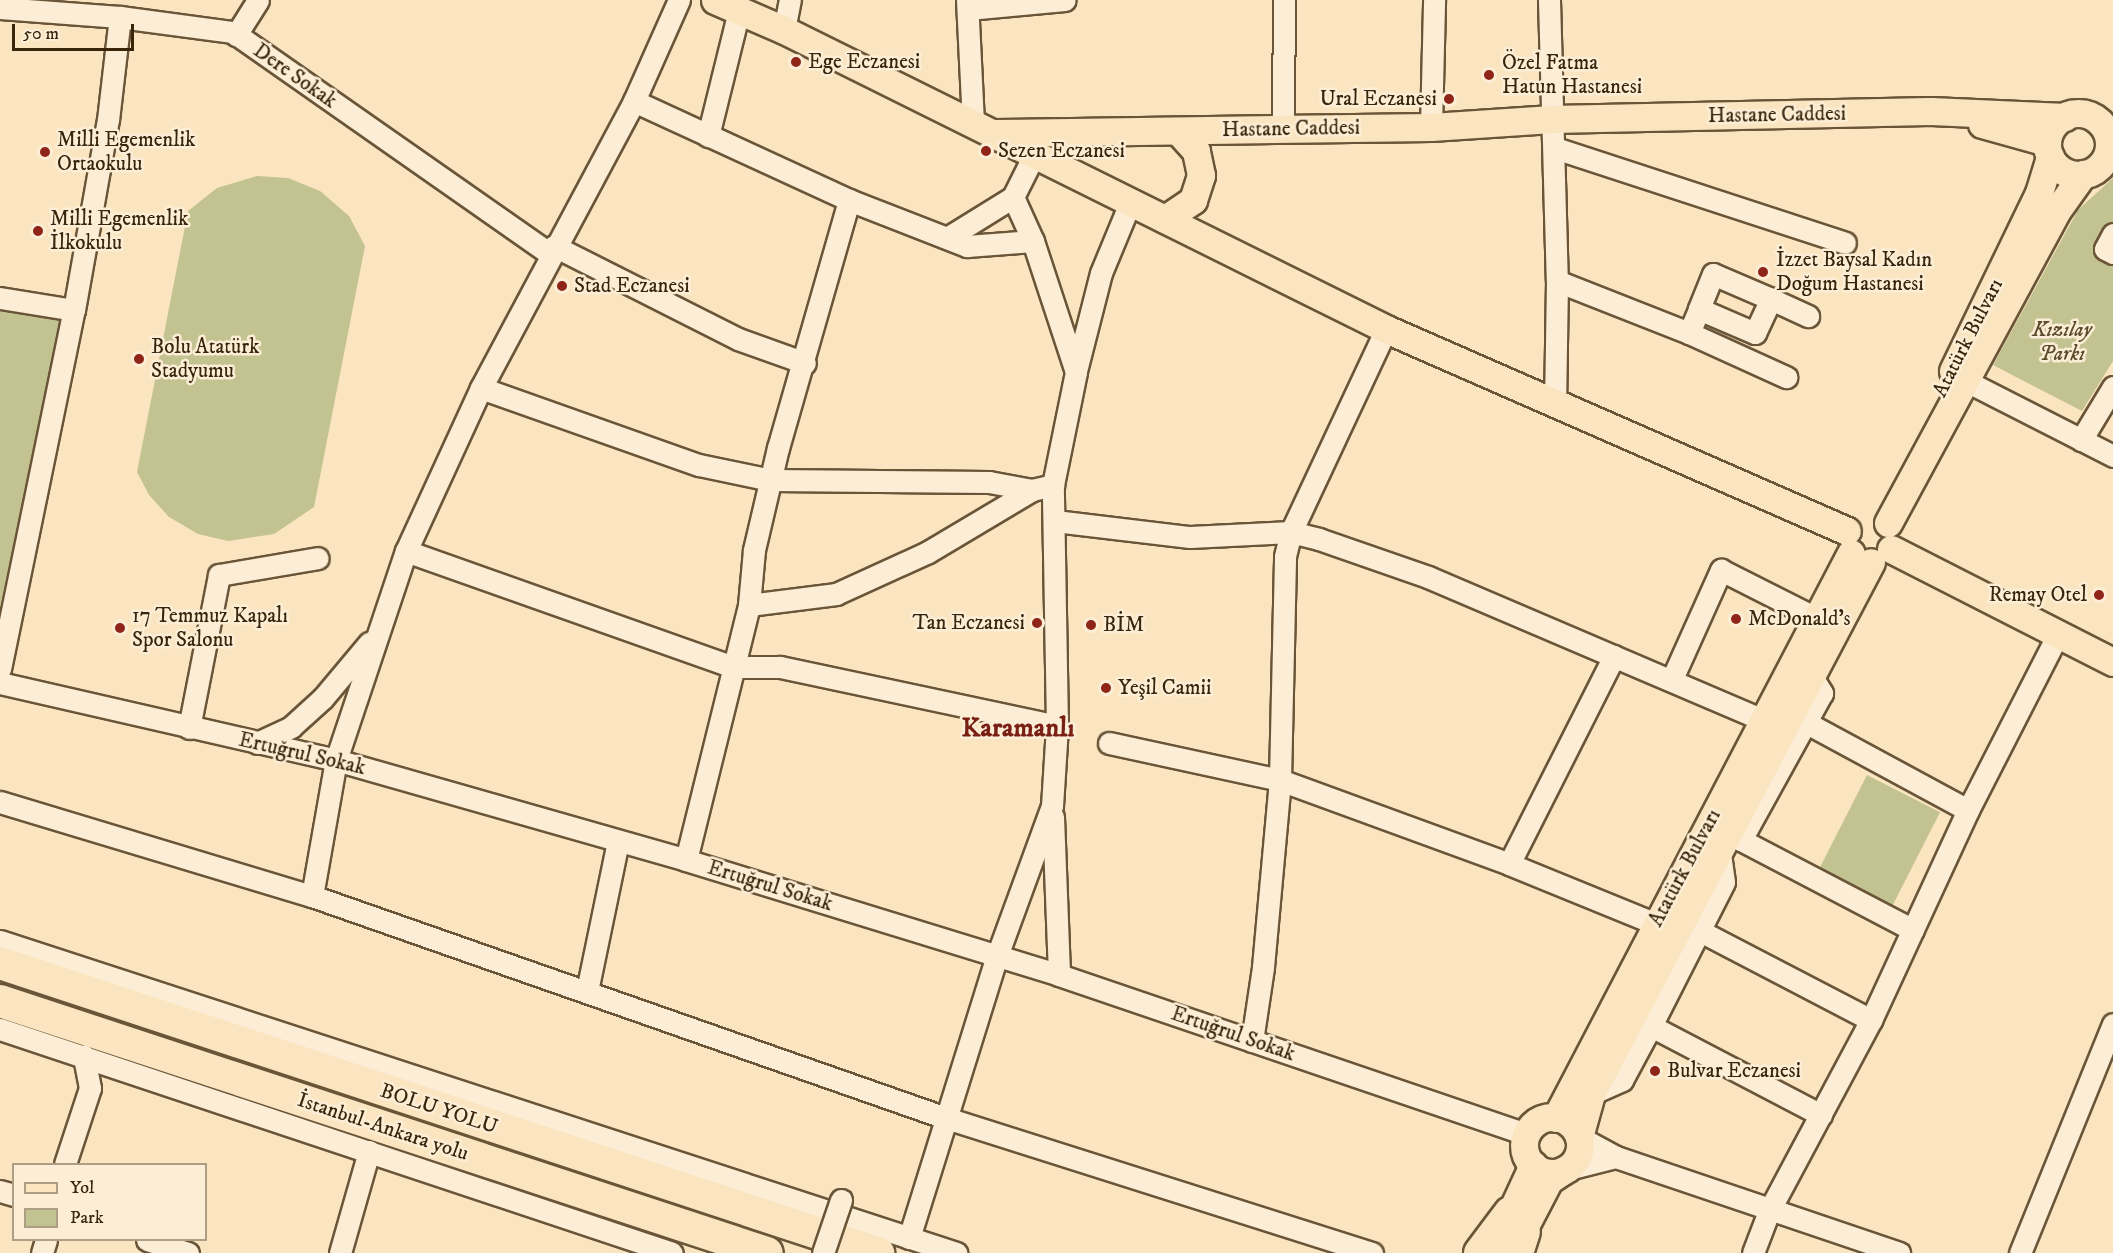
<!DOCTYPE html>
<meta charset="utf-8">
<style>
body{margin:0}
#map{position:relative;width:2113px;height:1253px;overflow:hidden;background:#fbe5c0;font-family:"IM FELL DW Pica",serif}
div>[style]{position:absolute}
.green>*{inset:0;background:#c2c390;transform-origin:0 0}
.roads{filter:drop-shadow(2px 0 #6a5538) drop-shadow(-2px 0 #6a5538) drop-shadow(0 2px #6a5538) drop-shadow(0 -2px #6a5538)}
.minor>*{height:21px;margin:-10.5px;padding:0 10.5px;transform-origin:10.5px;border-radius:10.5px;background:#fceed6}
.major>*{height:27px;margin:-13.5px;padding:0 13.5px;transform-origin:13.5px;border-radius:13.5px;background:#fbe5c0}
.major>.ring{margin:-13.5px;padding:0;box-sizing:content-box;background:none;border:27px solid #fbe5c0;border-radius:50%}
.highway>*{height:32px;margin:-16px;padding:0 16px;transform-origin:16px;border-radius:16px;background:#fbe5c0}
.bridges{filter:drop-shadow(2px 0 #6a5538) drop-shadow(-2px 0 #6a5538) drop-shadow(0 2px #6a5538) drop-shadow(0 -2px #6a5538)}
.minor-bridge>*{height:21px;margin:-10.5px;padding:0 10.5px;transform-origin:10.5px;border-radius:10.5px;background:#fceed6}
.dots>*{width:16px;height:16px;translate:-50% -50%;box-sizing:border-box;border:3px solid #fceed6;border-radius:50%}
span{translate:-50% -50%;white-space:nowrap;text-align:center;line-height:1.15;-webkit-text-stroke:5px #fceed6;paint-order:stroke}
.poi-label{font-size:21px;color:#39250a}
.left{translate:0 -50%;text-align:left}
.right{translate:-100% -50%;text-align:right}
.street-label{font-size:21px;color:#39250a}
.park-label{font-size:21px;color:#5b4c2c;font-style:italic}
.district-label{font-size:27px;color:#7a1f14;font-weight:700}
.legend{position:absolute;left:12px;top:1163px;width:195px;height:78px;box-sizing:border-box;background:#fceed6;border:2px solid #ae9e84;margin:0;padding:8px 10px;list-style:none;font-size:18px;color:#39250a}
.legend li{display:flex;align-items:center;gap:12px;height:30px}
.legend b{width:30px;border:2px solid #ae9e84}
.scale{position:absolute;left:12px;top:24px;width:122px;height:27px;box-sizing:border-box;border:3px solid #39250a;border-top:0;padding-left:8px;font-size:18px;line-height:21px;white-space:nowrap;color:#39250a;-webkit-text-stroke:4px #fceed6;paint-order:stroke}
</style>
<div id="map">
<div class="green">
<div style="clip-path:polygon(257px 176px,288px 178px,320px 191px,349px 216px,365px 246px,314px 507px,274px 534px,228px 541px,198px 534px,169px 517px,149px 495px,137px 472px,188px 211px,217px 188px)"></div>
<div style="clip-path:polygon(2113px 178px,2113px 361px,2082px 411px,1993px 365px,2078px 210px)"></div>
<div style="clip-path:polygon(0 310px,63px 320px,0 607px)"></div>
<div style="left:1867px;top:775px;width:82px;height:110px;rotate:27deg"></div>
</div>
<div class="roads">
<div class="minor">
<div style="left:967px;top:0;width:124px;rotate:87.2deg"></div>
<div style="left:1549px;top:0;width:281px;rotate:88.4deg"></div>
<div style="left:1557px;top:281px;width:125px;rotate:90.9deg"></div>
<div style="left:0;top:8px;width:120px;rotate:4.3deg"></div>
<div style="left:120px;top:17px;width:114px;rotate:7.6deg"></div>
<div style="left:233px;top:32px;width:387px;rotate:35deg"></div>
<div style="left:968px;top:9px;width:97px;rotate:-5.3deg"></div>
<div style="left:784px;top:30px;width:31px;rotate:-79deg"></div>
<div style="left:236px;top:35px;width:41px;rotate:-57.8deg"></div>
<div style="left:634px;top:101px;width:237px;rotate:24.7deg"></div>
<div style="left:849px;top:200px;width:127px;rotate:21.3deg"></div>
<div style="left:967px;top:246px;width:66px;rotate:-4.3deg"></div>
<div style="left:1431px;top:127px;width:127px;rotate:-88.6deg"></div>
<div style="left:1283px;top:129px;width:129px;rotate:-89.6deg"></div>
<div style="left:708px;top:136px;width:129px;rotate:-76.1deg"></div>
<div style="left:1555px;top:148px;width:305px;rotate:18.1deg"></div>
<div style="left:2113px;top:234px;width:17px;rotate:118deg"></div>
<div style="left:2105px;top:249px;width:9px;rotate:27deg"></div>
<div style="left:947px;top:238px;width:78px;rotate:-31.8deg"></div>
<div style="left:554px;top:246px;width:206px;rotate:26.8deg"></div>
<div style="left:738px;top:339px;width:71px;rotate:19.7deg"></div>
<div style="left:1557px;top:281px;width:142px;rotate:21.5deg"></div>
<div style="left:1689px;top:333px;width:26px;rotate:-67deg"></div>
<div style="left:1699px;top:309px;width:61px;rotate:23.2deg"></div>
<div style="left:1755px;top:333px;width:38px;rotate:-65deg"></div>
<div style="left:1771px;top:299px;width:63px;rotate:-156.7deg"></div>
<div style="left:1713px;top:274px;width:38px;rotate:112deg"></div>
<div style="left:0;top:298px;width:75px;rotate:9.2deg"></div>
<div style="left:1771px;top:299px;width:41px;rotate:24.7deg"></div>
<div style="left:1689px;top:333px;width:107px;rotate:24.4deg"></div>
<div style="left:1076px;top:371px;width:101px;rotate:-75.7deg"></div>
<div style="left:1101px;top:273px;width:76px;rotate:-67.5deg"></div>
<div style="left:1968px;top:382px;width:163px;rotate:27deg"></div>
<div style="left:481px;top:388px;width:231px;rotate:19.5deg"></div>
<div style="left:699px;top:465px;width:74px;rotate:11.8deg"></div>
<div style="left:771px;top:480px;width:218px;rotate:0.5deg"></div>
<div style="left:989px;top:482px;width:44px;rotate:10.5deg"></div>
<div style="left:1032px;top:490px;width:22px;rotate:-13deg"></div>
<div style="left:2081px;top:440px;width:62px;rotate:-58.9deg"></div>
<div style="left:1055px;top:521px;width:136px;rotate:6.8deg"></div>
<div style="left:1190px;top:537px;width:101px;rotate:-2.8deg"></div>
<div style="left:1291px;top:532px;width:29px;rotate:14deg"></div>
<div style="left:1319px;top:539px;width:115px;rotate:19.2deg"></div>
<div style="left:1428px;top:577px;width:364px;rotate:23.1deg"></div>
<div style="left:406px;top:551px;width:347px;rotate:19.5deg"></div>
<div style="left:733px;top:667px;width:47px"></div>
<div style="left:780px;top:667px;width:283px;rotate:12deg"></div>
<div style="left:749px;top:605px;width:88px;rotate:-7.2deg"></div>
<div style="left:836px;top:594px;width:101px;rotate:-24.5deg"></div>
<div style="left:928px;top:552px;width:121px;rotate:-30.8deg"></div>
<div style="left:0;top:669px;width:367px;rotate:-78.4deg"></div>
<div style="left:74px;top:310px;width:193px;rotate:-79.9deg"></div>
<div style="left:108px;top:120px;width:104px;rotate:-83.4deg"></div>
<div style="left:1809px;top:672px;width:25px;rotate:58deg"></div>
<div style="left:1822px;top:693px;width:168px;rotate:118.9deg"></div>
<div style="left:1741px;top:840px;width:194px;rotate:27.6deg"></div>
<div style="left:1672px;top:679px;width:120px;rotate:-65.8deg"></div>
<div style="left:1721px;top:570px;width:106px;rotate:26.8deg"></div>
<div style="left:0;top:683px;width:345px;rotate:12.9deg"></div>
<div style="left:336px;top:760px;width:364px;rotate:15.9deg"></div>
<div style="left:686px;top:860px;width:390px;rotate:17.1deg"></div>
<div style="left:1059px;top:975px;width:494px;rotate:18.8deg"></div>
<div style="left:1805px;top:722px;width:185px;rotate:28.4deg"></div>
<div style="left:189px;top:728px;width:156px;rotate:-78.9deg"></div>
<div style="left:219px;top:575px;width:100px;rotate:-9.7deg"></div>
<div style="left:257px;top:743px;width:38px;rotate:-25deg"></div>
<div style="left:291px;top:727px;width:43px;rotate:-42.2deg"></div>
<div style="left:323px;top:698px;width:72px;rotate:-50.1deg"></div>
<div style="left:1109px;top:743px;width:175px;rotate:12.2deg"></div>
<div style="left:1280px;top:780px;width:244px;rotate:20.1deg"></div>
<div style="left:1509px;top:864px;width:159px;rotate:22.2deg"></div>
<div style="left:0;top:802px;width:326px;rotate:16.8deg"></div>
<div style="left:312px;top:896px;width:672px;rotate:19.3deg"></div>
<div style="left:946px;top:1118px;width:447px;rotate:17.6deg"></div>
<div style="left:1053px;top:817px;width:158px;rotate:87.8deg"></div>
<div style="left:686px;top:860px;width:263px;rotate:-76.1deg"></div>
<div style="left:749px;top:605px;width:55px;rotate:-84.8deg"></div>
<div style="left:754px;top:550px;width:105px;rotate:-76.8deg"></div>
<div style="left:778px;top:448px;width:258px;rotate:-74deg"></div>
<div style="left:1509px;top:864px;width:233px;rotate:-63.2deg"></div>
<div style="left:312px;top:896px;width:138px;rotate:-80deg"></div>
<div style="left:336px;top:760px;width:220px;rotate:-71.5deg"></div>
<div style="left:406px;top:551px;width:179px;rotate:-65.3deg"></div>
<div style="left:481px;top:388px;width:325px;rotate:-61.9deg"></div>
<div style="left:634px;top:101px;width:111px;rotate:-66deg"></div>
<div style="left:1700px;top:931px;width:193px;rotate:27.5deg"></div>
<div style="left:0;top:941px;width:1006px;rotate:18.07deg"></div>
<div style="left:587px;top:991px;width:153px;rotate:-78.3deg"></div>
<div style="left:1651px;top:1026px;width:192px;rotate:27.6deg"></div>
<div style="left:0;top:1029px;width:708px;rotate:18.43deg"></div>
<div style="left:1252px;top:1041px;width:75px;rotate:-81.5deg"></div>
<div style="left:1263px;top:967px;width:188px;rotate:-84.8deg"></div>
<div style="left:1280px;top:780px;width:224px;rotate:-88.7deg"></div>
<div style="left:1285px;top:556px;width:25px;rotate:-76deg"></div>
<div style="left:1291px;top:532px;width:224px;rotate:-64.9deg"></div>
<div style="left:1591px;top:1094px;width:34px;rotate:-24deg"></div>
<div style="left:1622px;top:1080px;width:61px;rotate:-61.8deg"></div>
<div style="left:1651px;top:1026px;width:161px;rotate:-63.1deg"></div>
<div style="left:1724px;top:882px;width:36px;rotate:-98deg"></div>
<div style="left:1616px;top:1157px;width:299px;rotate:18.7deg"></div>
<div style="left:65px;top:1164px;width:80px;rotate:-71.8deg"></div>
<div style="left:90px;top:1088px;width:33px;rotate:-101deg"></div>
<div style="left:1564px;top:1170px;width:54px;rotate:-14deg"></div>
<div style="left:1616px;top:1157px;width:42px;rotate:-151.6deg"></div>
<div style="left:0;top:1191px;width:15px;rotate:16deg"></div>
<div style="left:909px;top:1238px;width:295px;rotate:-72.7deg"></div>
<div style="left:997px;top:956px;width:160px;rotate:-69.9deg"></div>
<div style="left:1052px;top:806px;width:80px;rotate:-86.4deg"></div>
<div style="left:1057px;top:726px;width:241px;rotate:-91deg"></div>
<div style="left:1053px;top:485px;width:115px;rotate:-78.5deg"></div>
<div style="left:1076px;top:372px;width:138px;rotate:-108.2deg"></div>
<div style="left:1033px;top:241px;width:48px;rotate:-114.4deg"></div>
<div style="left:1013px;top:197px;width:47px;rotate:-63.4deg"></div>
<div style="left:147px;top:1240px;width:43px;rotate:17.6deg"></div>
<div style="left:42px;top:1253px;width:14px;rotate:-73deg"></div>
<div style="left:340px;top:1253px;width:106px;rotate:-74.1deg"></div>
<div style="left:1753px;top:1253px;width:45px;rotate:-69.1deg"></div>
<div style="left:1769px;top:1211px;width:217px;rotate:-61.9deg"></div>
<div style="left:1871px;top:1020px;width:231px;rotate:-65.2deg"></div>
<div style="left:1968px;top:810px;width:195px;rotate:-62.9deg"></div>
<div style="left:2020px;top:1253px;width:247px;rotate:-67.9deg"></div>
</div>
<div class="major">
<div style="left:715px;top:0;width:75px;rotate:23.5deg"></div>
<div style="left:784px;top:30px;width:672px;rotate:26.41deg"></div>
<div style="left:1386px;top:329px;width:503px;rotate:23.66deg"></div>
<div class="ring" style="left:2047px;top:113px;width:35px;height:35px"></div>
<div style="left:1982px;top:124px;width:67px;rotate:15.5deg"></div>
<div style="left:995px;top:133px;width:436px;rotate:-0.8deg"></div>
<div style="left:1431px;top:127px;width:121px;rotate:-3.8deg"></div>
<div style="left:1552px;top:119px;width:379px;rotate:-1.2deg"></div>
<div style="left:1931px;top:111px;width:134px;rotate:2.6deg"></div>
<div style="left:1165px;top:219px;width:34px;rotate:-34deg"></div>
<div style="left:1193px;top:200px;width:26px;rotate:-72deg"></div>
<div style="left:1201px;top:175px;width:25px;rotate:-102deg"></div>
<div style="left:1196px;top:151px;width:25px;rotate:-132deg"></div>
<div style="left:1953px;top:371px;width:198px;rotate:-64.2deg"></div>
<div style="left:2039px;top:193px;width:38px;rotate:-73deg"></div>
<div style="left:1888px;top:523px;width:353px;rotate:-61.6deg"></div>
<div style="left:2056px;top:212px;width:47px;rotate:-54.6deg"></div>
<div style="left:1891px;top:549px;width:249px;rotate:27deg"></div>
<div class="ring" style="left:1524px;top:1117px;width:29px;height:29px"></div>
<div style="left:1556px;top:1118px;width:637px;rotate:-62.43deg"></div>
<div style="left:1579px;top:1137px;width:45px;rotate:-74.4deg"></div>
<div style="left:1591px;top:1094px;width:601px;rotate:-62.24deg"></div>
<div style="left:1502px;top:1232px;width:74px;rotate:-65.2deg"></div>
<div style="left:1512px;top:1251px;width:80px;rotate:-62.5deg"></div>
<div style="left:1549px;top:1180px;width:18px;rotate:-34deg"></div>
</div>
<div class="highway">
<div style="left:0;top:963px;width:925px;rotate:18.28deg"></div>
<div style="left:0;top:1001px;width:807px;rotate:18.19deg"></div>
<div style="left:1480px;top:1253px;width:50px;rotate:-53.1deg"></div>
<div style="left:1517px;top:1253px;width:22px;rotate:-72deg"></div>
</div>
</div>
<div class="bridges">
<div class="minor-bridge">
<div style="left:823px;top:1253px;width:56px;rotate:-71.2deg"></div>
</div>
</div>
<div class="dots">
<div style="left:796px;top:62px;background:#8f2418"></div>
<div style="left:1489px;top:75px;background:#8f2418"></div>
<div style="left:1449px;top:99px;background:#8f2418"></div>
<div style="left:986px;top:151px;background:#8f2418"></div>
<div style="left:45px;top:152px;background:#8f2418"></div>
<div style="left:38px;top:231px;background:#8f2418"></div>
<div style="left:1763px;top:272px;background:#8f2418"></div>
<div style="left:562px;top:286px;background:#8f2418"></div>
<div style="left:139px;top:359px;background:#8f2418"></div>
<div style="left:2099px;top:595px;background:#8f2418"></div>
<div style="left:1736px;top:619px;background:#8f2418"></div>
<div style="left:1037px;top:623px;background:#8f2418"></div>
<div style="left:1091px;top:625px;background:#8f2418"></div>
<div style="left:120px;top:628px;background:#8f2418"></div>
<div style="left:1106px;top:688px;background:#8f2418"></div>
<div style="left:1655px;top:1071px;background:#8f2418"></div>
</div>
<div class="poi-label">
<span class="left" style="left:808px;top:62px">Ege Eczanesi</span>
<span class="left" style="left:1502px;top:75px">Özel Fatma<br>Hatun Hastanesi</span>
<span class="right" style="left:1437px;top:99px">Ural Eczanesi</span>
<span class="left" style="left:57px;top:152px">Milli Egemenlik<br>Ortaokulu</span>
<span class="left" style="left:998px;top:151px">Sezen Eczanesi</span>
<span class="left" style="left:50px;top:231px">Milli Egemenlik<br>İlkokulu</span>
<span class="left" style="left:1776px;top:272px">İzzet Baysal Kadın<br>Doğum Hastanesi</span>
<span class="left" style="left:574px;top:286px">Stad Eczanesi</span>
<span class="left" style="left:151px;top:359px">Bolu Atatürk<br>Stadyumu</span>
<span class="right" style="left:2087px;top:595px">Remay Otel</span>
<span class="left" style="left:132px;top:628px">17 Temmuz Kapalı<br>Spor Salonu</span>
<span class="left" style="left:1748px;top:619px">McDonald's</span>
<span class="right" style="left:1025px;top:623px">Tan Eczanesi</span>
<span class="left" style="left:1103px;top:625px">BİM</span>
<span class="left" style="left:1118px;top:688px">Yeşil Camii</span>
<span class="left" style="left:1667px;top:1071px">Bulvar Eczanesi</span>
</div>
<div class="street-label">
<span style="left:295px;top:76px;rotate:35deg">Dere Sokak</span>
<span style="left:1777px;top:115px;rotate:-1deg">Hastane Caddesi</span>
<span style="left:1291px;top:129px;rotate:-1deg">Hastane Caddesi</span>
<span style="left:1968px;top:338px;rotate:-63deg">Atatürk Bulvarı</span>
<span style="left:302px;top:754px;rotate:13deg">Ertuğrul Sokak</span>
<span style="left:1685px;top:868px;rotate:-62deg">Atatürk Bulvarı</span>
<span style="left:770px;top:886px;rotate:17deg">Ertuğrul Sokak</span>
<span style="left:1233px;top:1034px;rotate:19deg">Ertuğrul Sokak</span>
<span style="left:439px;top:1109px;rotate:18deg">BOLU YOLU</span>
<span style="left:383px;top:1127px;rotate:18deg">İstanbul-Ankara yolu</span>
</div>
<div class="park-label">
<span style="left:2062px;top:342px">Kızılay<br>Parkı</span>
</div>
<div class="district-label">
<span style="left:1018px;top:729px">Karamanlı</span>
</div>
<ul class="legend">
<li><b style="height:8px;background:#fbe5c0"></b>Yol</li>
<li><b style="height:16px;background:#c2c390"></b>Park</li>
</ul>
<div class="scale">50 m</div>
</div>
